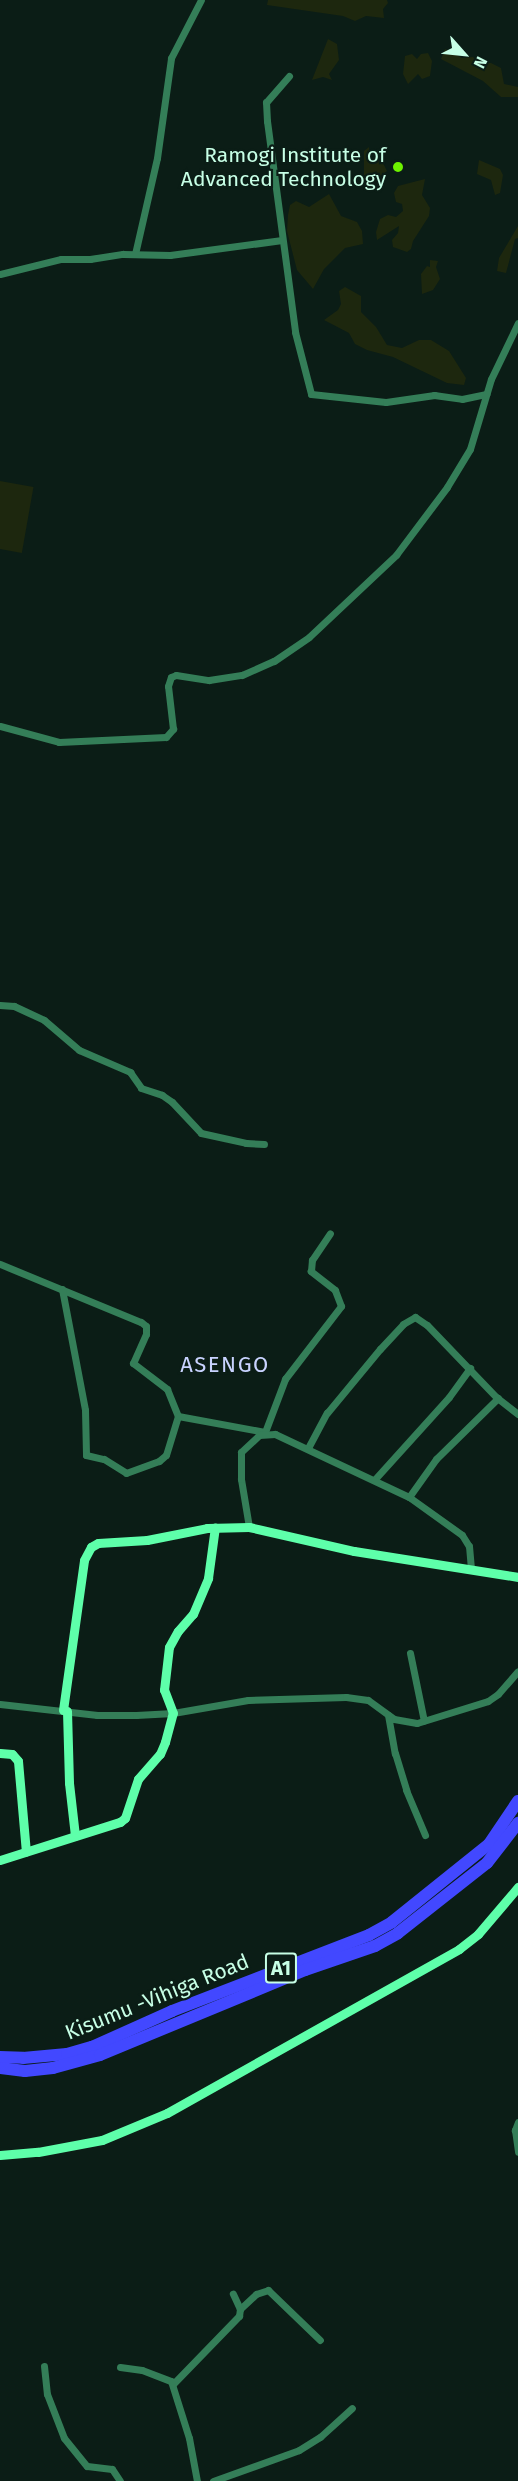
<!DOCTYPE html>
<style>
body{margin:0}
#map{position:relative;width:518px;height:2481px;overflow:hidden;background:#0b1d16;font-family:"Fira Sans",sans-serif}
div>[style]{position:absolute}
.green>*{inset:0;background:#1d270e;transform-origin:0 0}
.street>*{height:7px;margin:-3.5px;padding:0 3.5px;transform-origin:3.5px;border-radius:3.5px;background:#347e58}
.secondary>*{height:9px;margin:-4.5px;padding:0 4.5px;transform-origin:4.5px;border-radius:4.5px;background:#5effaa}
.highway>*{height:12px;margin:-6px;padding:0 6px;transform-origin:6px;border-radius:6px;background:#4248ff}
.dots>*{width:16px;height:16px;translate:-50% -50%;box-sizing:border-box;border:3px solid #0b1d16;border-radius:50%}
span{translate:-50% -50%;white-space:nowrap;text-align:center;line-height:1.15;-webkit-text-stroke:4.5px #0b1d16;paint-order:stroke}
.shield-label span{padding:2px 4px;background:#0b1d16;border:2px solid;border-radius:4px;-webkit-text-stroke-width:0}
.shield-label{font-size:20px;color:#c7ffe6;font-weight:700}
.poi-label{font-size:21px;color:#c7ffe6}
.right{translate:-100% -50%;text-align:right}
.street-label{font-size:21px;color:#c7ffe6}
.neighbourhood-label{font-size:22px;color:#c9d3ff;letter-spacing:1.5px}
.north{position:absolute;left:434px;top:24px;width:60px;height:60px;-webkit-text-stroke:4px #0b1d16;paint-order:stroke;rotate:117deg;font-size:16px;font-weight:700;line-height:24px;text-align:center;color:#c7ffe6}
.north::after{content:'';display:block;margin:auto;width:21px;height:27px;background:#c7ffe6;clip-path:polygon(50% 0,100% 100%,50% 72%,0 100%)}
</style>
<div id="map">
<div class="green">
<div style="clip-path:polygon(268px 0,387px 0,388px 3px,383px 9px,384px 18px,366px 16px,355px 21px,343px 16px,267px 5px)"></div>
<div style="clip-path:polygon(328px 39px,337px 44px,339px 60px,329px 74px,332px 80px,323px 77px,312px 80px)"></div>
<div style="clip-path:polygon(445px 49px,462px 58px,473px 57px,479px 63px,491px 63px,501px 68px,504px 84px,518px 87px,518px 97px,501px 97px,483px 81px,441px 59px)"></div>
<div style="clip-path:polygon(428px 53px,432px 61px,430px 76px,422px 79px,418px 74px,408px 84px,403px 74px,405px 56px,412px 54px,417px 59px,421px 54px)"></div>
<div style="clip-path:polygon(369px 147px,370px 161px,380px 157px,387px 171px,373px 181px,364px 175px,364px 151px)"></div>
<div style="clip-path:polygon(479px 160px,500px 169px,503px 175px,500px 193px,495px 195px,491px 180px,477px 174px)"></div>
<div style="clip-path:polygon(425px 179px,422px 195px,430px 208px,429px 216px,413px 241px,411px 249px,407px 252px,393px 247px,392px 240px,398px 233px,399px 226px,377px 240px,376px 232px,380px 219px,388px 215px,396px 217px,403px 211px,402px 204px,396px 202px,394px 193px,398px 186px)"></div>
<div style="clip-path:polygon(329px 194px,341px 216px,357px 222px,362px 231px,363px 244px,345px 248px,324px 269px,313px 289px,297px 270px,287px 231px,288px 215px,290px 205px,296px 201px,309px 207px)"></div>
<div style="clip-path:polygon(518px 226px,518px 238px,515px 239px,506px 273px,497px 271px,499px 258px)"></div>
<div style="clip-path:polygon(430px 260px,438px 261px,436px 267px,440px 279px,433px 290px,422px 294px,421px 274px,427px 266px,430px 267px)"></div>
<div style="clip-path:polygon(345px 287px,361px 296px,361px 312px,376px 327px,387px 345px,402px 348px,419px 340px,431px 340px,449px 351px,466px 378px,464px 385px,447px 383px,393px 357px,367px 350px,355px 344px,349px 333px,324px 320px,338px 310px,341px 304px,339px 291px)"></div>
<div style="left:0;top:481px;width:34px;height:67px;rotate:10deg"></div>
</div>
<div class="street">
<div style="left:289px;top:76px;width:35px;rotate:131deg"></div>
<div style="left:266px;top:102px;width:19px;rotate:87deg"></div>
<div style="left:267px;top:121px;width:213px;rotate:82.4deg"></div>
<div style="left:295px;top:332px;width:64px;rotate:75.5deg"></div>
<div style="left:311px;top:394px;width:75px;rotate:6.1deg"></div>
<div style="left:386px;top:402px;width:49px;rotate:-8.3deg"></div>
<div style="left:434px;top:395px;width:28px;rotate:8deg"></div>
<div style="left:462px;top:399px;width:25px;rotate:-12deg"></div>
<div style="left:135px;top:254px;width:98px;rotate:-77.1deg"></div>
<div style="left:157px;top:158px;width:101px;rotate:-82deg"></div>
<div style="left:171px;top:58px;width:65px;rotate:-62.7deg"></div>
<div style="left:0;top:274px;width:63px;rotate:-13.8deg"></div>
<div style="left:61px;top:259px;width:29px"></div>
<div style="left:90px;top:259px;width:33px;rotate:-9deg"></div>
<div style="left:123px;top:254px;width:47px;rotate:1.2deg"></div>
<div style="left:170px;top:255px;width:113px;rotate:-7.6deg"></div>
<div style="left:0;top:726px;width:61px;rotate:15.2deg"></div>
<div style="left:59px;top:742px;width:107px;rotate:-2.7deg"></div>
<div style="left:166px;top:737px;width:11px;rotate:-49deg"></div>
<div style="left:173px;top:729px;width:43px;rotate:-96.6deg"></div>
<div style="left:168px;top:686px;width:9px;rotate:-72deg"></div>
<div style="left:171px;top:677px;width:5px;rotate:-22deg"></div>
<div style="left:176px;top:675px;width:33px;rotate:9deg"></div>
<div style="left:209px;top:680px;width:33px;rotate:-9deg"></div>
<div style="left:242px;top:675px;width:35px;rotate:-24deg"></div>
<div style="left:274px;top:661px;width:42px;rotate:-34.4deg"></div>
<div style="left:309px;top:637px;width:120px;rotate:-43.3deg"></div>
<div style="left:396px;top:555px;width:85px;rotate:-53.1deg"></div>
<div style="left:447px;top:487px;width:44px;rotate:-58.8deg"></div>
<div style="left:470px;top:449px;width:73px;rotate:-73.3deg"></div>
<div style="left:491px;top:379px;width:62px;rotate:-64.3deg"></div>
<div style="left:0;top:1005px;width:14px;rotate:4deg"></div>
<div style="left:14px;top:1006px;width:33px;rotate:25deg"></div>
<div style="left:44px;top:1020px;width:46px;rotate:40.6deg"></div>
<div style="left:79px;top:1050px;width:56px;rotate:23.3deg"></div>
<div style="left:130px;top:1072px;width:19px;rotate:55deg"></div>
<div style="left:141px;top:1088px;width:22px;rotate:18deg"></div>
<div style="left:162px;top:1095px;width:12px;rotate:35deg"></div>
<div style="left:172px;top:1102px;width:42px;rotate:46.9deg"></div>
<div style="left:201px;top:1133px;width:46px;rotate:12.5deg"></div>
<div style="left:246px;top:1143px;width:18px;rotate:3deg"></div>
<div style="left:0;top:1264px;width:152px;rotate:22.4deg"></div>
<div style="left:141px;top:1322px;width:6px;rotate:39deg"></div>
<div style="left:146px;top:1326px;width:8px;rotate:90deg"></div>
<div style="left:146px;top:1334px;width:32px;rotate:114deg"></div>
<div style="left:133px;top:1363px;width:43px;rotate:37.4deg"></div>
<div style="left:167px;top:1389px;width:29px;rotate:68deg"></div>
<div style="left:62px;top:1289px;width:123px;rotate:79.2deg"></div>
<div style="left:85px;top:1410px;width:45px;rotate:88.7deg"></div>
<div style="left:86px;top:1455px;width:18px;rotate:13deg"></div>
<div style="left:104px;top:1459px;width:26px;rotate:32deg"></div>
<div style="left:126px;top:1473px;width:35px;rotate:-20deg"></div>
<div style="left:159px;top:1461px;width:9px;rotate:-41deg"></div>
<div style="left:166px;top:1455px;width:41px;rotate:-72.9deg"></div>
<div style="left:178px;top:1416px;width:88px;rotate:10.4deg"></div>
<div style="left:265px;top:1432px;width:57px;rotate:-69.3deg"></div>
<div style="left:285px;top:1379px;width:92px;rotate:-52.5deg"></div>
<div style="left:341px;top:1306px;width:17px;rotate:-111deg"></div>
<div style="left:335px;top:1290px;width:31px;rotate:-142deg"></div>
<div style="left:311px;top:1271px;width:11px;rotate:-85deg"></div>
<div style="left:312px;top:1260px;width:32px;rotate:-56deg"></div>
<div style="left:308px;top:1448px;width:40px;rotate:-62deg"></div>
<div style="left:327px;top:1413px;width:83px;rotate:-50.4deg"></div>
<div style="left:380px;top:1349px;width:34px;rotate:-47deg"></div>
<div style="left:403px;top:1324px;width:14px;rotate:-30deg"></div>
<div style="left:415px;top:1317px;width:14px;rotate:34deg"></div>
<div style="left:427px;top:1325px;width:100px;rotate:46.2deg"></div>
<div style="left:496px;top:1397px;width:28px;rotate:38deg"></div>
<div style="left:375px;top:1479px;width:110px;rotate:-47.9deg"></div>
<div style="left:449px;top:1397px;width:36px;rotate:-54deg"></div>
<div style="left:409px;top:1497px;width:47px;rotate:-54.6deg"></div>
<div style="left:436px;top:1459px;width:87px;rotate:-44.5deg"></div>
<div style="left:249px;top:1527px;width:49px;rotate:-99.5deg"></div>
<div style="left:241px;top:1479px;width:27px;rotate:-90deg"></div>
<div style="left:241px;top:1452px;width:25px;rotate:-43deg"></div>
<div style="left:259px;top:1435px;width:16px;rotate:-4deg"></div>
<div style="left:275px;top:1434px;width:148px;rotate:25.2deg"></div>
<div style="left:409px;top:1497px;width:65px;rotate:35.6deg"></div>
<div style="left:462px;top:1535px;width:13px;rotate:58deg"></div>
<div style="left:469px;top:1546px;width:24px;rotate:85deg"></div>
<div style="left:410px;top:1653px;width:69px;rotate:78.4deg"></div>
<div style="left:0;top:1704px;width:98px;rotate:6.5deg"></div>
<div style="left:97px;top:1715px;width:39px"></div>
<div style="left:136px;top:1715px;width:37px;rotate:-3deg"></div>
<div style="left:173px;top:1713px;width:76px;rotate:-9.8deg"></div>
<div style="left:248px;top:1700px;width:98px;rotate:-1.8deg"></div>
<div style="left:346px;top:1697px;width:22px;rotate:8deg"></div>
<div style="left:368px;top:1700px;width:32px;rotate:36deg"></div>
<div style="left:394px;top:1719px;width:23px;rotate:10deg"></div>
<div style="left:417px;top:1723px;width:74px;rotate:-17.2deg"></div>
<div style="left:488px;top:1701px;width:12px;rotate:-35deg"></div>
<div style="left:498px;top:1694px;width:30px;rotate:-49deg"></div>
<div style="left:388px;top:1715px;width:39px;rotate:80deg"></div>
<div style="left:395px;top:1753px;width:39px;rotate:73deg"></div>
<div style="left:406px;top:1790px;width:49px;rotate:67.1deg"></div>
<div style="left:518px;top:2122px;width:9px;rotate:111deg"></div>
<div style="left:515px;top:2130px;width:22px;rotate:82deg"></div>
<div style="left:240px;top:2309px;width:22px;rotate:-43deg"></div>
<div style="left:256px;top:2294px;width:13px;rotate:-18deg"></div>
<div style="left:268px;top:2290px;width:72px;rotate:43.9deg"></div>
<div style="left:44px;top:2366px;width:28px;rotate:84deg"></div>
<div style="left:47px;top:2394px;width:47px;rotate:68.9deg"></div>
<div style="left:64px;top:2438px;width:36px;rotate:51deg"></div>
<div style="left:87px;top:2466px;width:25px;rotate:7deg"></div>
<div style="left:112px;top:2469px;width:14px;rotate:56deg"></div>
<div style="left:120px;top:2367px;width:22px;rotate:8deg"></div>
<div style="left:142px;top:2370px;width:31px;rotate:21deg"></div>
<div style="left:171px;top:2381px;width:60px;rotate:72.5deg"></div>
<div style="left:189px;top:2438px;width:44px;rotate:79.5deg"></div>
<div style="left:173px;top:2384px;width:95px;rotate:-45.9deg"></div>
<div style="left:239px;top:2316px;width:7px;rotate:-82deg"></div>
<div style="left:240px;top:2309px;width:17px;rotate:-115deg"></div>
<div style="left:213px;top:2481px;width:91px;rotate:-19.8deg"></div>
<div style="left:299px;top:2450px;width:25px;rotate:-32deg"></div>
<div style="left:320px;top:2437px;width:43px;rotate:-42.2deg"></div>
</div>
<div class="secondary">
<div style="left:63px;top:1710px;width:151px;rotate:-82deg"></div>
<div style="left:84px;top:1560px;width:15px;rotate:-62deg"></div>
<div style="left:91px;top:1547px;width:8px;rotate:-30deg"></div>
<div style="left:98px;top:1543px;width:49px;rotate:-3.5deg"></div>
<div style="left:147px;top:1540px;width:61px;rotate:-11.3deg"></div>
<div style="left:207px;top:1528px;width:42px;rotate:-1.4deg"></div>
<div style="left:249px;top:1527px;width:108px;rotate:12.9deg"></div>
<div style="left:354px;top:1551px;width:166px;rotate:9deg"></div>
<div style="left:67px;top:1711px;width:72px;rotate:88.4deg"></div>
<div style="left:69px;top:1783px;width:53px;rotate:83.5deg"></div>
<div style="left:0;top:1753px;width:12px;rotate:5deg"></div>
<div style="left:12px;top:1754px;width:9px;rotate:49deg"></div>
<div style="left:18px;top:1761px;width:91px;rotate:85deg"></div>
<div style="left:0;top:1860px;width:126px;rotate:-17.6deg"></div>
<div style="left:120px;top:1822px;width:6px;rotate:-39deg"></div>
<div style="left:125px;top:1818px;width:41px;rotate:-71.6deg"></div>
<div style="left:138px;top:1779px;width:33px;rotate:-49deg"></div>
<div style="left:160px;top:1754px;width:13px;rotate:-67deg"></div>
<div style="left:165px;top:1742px;width:30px;rotate:-75deg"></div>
<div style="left:173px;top:1713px;width:25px;rotate:-111deg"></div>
<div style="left:164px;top:1690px;width:43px;rotate:-83.4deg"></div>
<div style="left:169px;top:1647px;width:18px;rotate:-61deg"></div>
<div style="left:178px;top:1631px;width:23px;rotate:-49deg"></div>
<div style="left:193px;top:1614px;width:39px;rotate:-67deg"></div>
<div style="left:208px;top:1578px;width:51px;rotate:-82.2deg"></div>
<div style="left:0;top:2155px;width:38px;rotate:-5deg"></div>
<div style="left:38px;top:2152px;width:65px;rotate:-10.6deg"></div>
<div style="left:102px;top:2140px;width:70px;rotate:-22.6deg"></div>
<div style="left:167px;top:2113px;width:335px;rotate:-29.3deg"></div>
<div style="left:459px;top:1949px;width:24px;rotate:-38deg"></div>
<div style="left:478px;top:1934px;width:62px;rotate:-49.6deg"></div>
</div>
<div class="highway">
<div style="left:0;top:2057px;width:23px;rotate:2deg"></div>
<div style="left:23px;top:2058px;width:44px;rotate:-5.2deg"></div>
<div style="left:67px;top:2054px;width:26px;rotate:-16deg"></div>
<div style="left:92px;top:2047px;width:88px;rotate:-24.2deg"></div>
<div style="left:172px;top:2011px;width:211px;rotate:-21.1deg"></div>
<div style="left:369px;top:1935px;width:26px;rotate:-29deg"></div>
<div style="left:392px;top:1922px;width:124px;rotate:-38.8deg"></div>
<div style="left:489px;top:1844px;width:52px;rotate:-56deg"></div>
<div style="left:0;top:2068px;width:25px;rotate:7deg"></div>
<div style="left:25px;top:2071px;width:28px;rotate:-6deg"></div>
<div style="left:53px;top:2068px;width:49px;rotate:-15.5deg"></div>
<div style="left:100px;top:2055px;width:222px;rotate:-22.5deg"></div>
<div style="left:305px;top:1970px;width:74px;rotate:-18.9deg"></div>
<div style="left:375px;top:1946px;width:26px;rotate:-29deg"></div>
<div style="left:398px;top:1933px;width:113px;rotate:-38.2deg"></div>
<div style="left:487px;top:1863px;width:51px;rotate:-52.2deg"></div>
</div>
<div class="dots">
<div style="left:398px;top:167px;background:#6df200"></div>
</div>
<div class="shield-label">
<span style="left:281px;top:1968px">A1</span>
</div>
<div class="poi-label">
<span class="right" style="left:386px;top:167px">Ramogi Institute of<br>Advanced Technology</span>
</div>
<div class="street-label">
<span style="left:157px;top:1997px;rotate:-22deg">Kisumu -Vihiga Road</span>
</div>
<div class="neighbourhood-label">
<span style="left:225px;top:1365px">ASENGO</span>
</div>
<div class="north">N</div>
</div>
